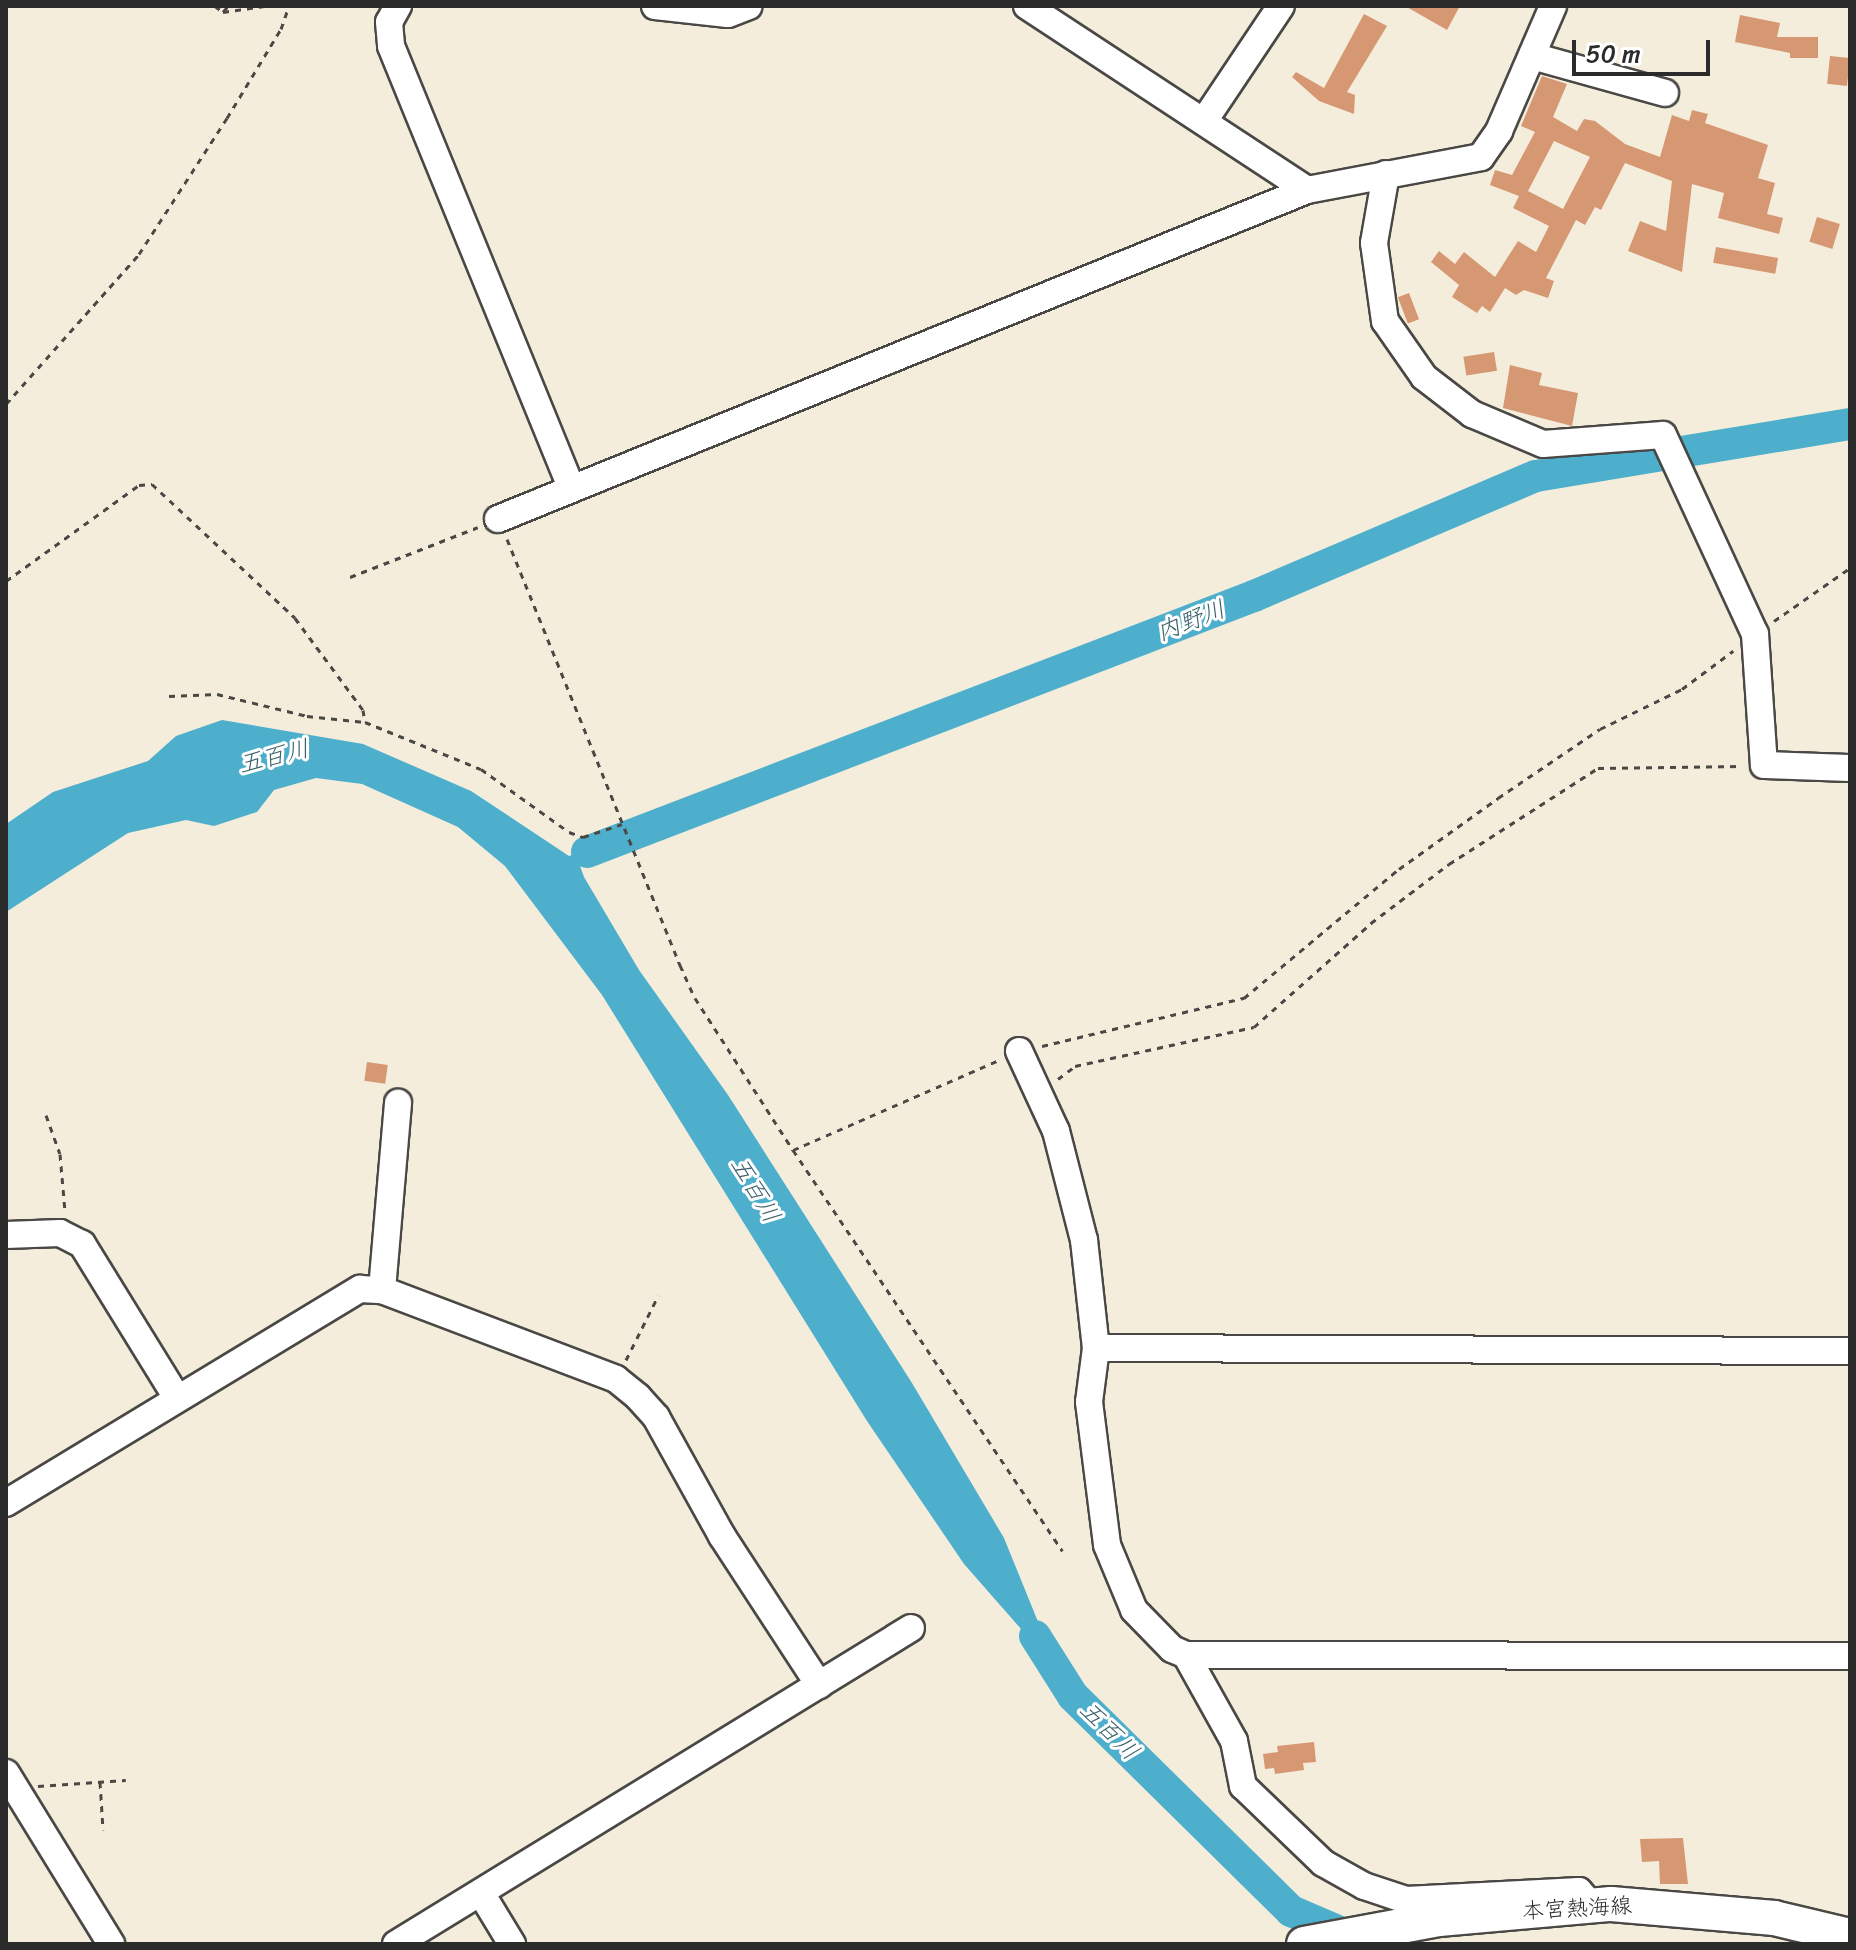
<!DOCTYPE html>
<meta charset="utf-8">
<style>
body{margin:0}
#map{position:relative;width:1856px;height:1950px;overflow:hidden;background:#f5eddb;font-family:Sriracha,"Klee One",sans-serif}
div>[style]{position:absolute}
.water>*{inset:0;background:#4dafcc}
.river>*{height:32px;margin:-16px;padding:0 16px;transform-origin:16px;border-radius:16px;background:#4dafcc}
.building>*{inset:0;background:#d59873;transform-origin:0 0}
.path>*{height:3px;margin-top:-1.5px;transform-origin:0;background:repeating-linear-gradient(90deg,#494845 0 6px,transparent 0 12px)}
.roads{filter:drop-shadow(2px 0 #494845) drop-shadow(-2px 0 #494845) drop-shadow(0 2px #494845) drop-shadow(0 -2px #494845)}
.minor>*{height:26px;margin:-13px;padding:0 13px;transform-origin:13px;border-radius:13px;background:#fff}
.major>*{height:34px;margin:-17px;padding:0 17px;transform-origin:17px;border-radius:17px;background:#fff}
span{translate:-50% -50%;white-space:nowrap;text-align:center;line-height:1.15;-webkit-text-stroke:6px #fff;paint-order:stroke}
.street-label{font-size:22px;color:#2b2b2b}
.water-label{font-size:24px;color:#39606b;font-style:italic}
.frame{position:absolute;inset:0;border:8px solid #2b2b2b;pointer-events:none}
.scale{position:absolute;left:1572px;top:40px;width:138px;height:36px;box-sizing:border-box;border:4px solid #2b2b2b;border-top:0;padding-left:10px;font-size:24px;line-height:28px;white-space:nowrap;color:#2b2b2b;-webkit-text-stroke:6px #fff;paint-order:stroke}
</style>
<div id="map">
<div class="water">
<div style="clip-path:polygon(222px 720px,363px 744px,471px 791px,569px 856px,626px 836px,627px 841px,579px 863px,584px 877px,639px 970px,728px 1095px,912px 1383px,1004px 1538px,1058px 1671px,964px 1564px,867px 1421px,602px 995px,505px 866px,458px 827px,362px 784px,316px 778px,274px 790px,257px 812px,214px 826px,186px 820px,128px 833px,6px 912px,6px 824px,53px 792px,148px 761px,176px 736px)"></div>
</div>
<div class="river">
<div style="left:587px;top:852px;width:714px;rotate:-21deg"></div>
<div style="left:1254px;top:596px;width:306px;rotate:-23.1deg"></div>
<div style="left:1536px;top:476px;width:318px;rotate:-9.4deg"></div>
<div style="left:1035px;top:1636px;width:71px;rotate:57.7deg"></div>
<div style="left:1073px;top:1696px;width:306px;rotate:44.6deg"></div>
<div style="left:1291px;top:1911px;width:76px;rotate:23.2deg"></div>
</div>
<div class="building">
<div style="clip-path:polygon(1405px 6px,1460px 6px,1447px 30px)"></div>
<div style="clip-path:polygon(1364px 14px,1387px 26px,1347px 92px,1355px 95px,1354px 114px,1319px 101px,1292px 77px,1296px 72px,1324px 88px)"></div>
<div style="clip-path:polygon(1740px 15px,1780px 23px,1777px 37px,1818px 37px,1818px 58px,1790px 58px,1790px 53px,1735px 42px)"></div>
<div style="left:1830px;top:56px;width:20px;height:28px;rotate:6deg"></div>
<div style="clip-path:polygon(evenodd,1542px 76px,1567px 84px,1553px 117px,1577px 131px,1584px 119px,1595px 121px,1625px 144px,1660px 157px,1672px 115px,1689px 121px,1692px 110px,1708px 114px,1705px 123px,1768px 145px,1758px 178px,1775px 183px,1767px 214px,1783px 218px,1779px 234px,1718px 218px,1724px 193px,1692px 184px,1682px 272px,1628px 251px,1640px 221px,1666px 231px,1672px 181px,1625px 163px,1601px 210px,1595px 207px,1585px 225px,1576px 220px,1546px 278px,1554px 281px,1548px 298px,1524px 290px,1516px 295px,1505px 288px,1490px 312px,1482px 306px,1477px 313px,1452px 297px,1459px 285px,1431px 262px,1439px 251px,1455px 264px,1464px 252px,1495px 277px,1518px 241px,1536px 252px,1549px 226px,1513px 208px,1519px 196px,1490px 185px,1495px 170px,1512px 175px,1535px 132px,1521px 126px,1542px 76px,1554px 141px,1590px 157px,1563px 209px,1528px 191px,1554px 141px)"></div>
<div style="left:1817px;top:217px;width:24px;height:26px;rotate:17deg"></div>
<div style="left:1716px;top:247px;width:63px;height:16px;rotate:10deg"></div>
<div style="left:1409px;top:293px;width:28px;height:12px;rotate:69deg"></div>
<div style="left:1494px;top:352px;width:19px;height:31px;rotate:81deg"></div>
<div style="clip-path:polygon(1510px 365px,1542px 373px,1539px 385px,1578px 393px,1572px 426px,1503px 408px)"></div>
<div style="left:367px;top:1062px;width:21px;height:19px;rotate:8deg"></div>
<div style="clip-path:polygon(1314px 1742px,1316px 1762px,1303px 1763px,1304px 1770px,1275px 1774px,1274px 1768px,1265px 1769px,1263px 1754px,1278px 1752px,1277px 1746px)"></div>
<div style="clip-path:polygon(1683px 1838px,1688px 1884px,1660px 1884px,1659px 1861px,1642px 1862px,1640px 1839px)"></div>
</div>
<div class="path">
<div style="left:215px;top:6px;width:10px;rotate:37deg"></div>
<div style="left:223px;top:12px;width:8px;rotate:-50deg"></div>
<div style="left:223px;top:12px;width:42px;rotate:-8.1deg"></div>
<div style="left:6px;top:404px;width:200px;rotate:-48.4deg"></div>
<div style="left:139px;top:254px;width:162px;rotate:-57.1deg"></div>
<div style="left:227px;top:118px;width:104px;rotate:-58.8deg"></div>
<div style="left:281px;top:29px;width:24px;rotate:-71deg"></div>
<div style="left:507px;top:539px;width:460px;rotate:67.9deg"></div>
<div style="left:680px;top:965px;width:36px;rotate:66deg"></div>
<div style="left:695px;top:998px;width:181px;rotate:57.2deg"></div>
<div style="left:793px;top:1150px;width:227px;rotate:-23.6deg"></div>
<div style="left:350px;top:577px;width:137px;rotate:-21.3deg"></div>
<div style="left:6px;top:581px;width:164px;rotate:-35.8deg"></div>
<div style="left:139px;top:485px;width:13px;rotate:-4deg"></div>
<div style="left:152px;top:484px;width:196px;rotate:43.1deg"></div>
<div style="left:295px;top:618px;width:114px;rotate:53.5deg"></div>
<div style="left:363px;top:710px;width:12px;rotate:81deg"></div>
<div style="left:1774px;top:621px;width:93px;rotate:-34.9deg"></div>
<div style="left:169px;top:696px;width:48px;rotate:-2.4deg"></div>
<div style="left:217px;top:694px;width:93px;rotate:13.7deg"></div>
<div style="left:307px;top:716px;width:58px;rotate:5.9deg"></div>
<div style="left:365px;top:722px;width:125px;rotate:22.1deg"></div>
<div style="left:481px;top:769px;width:108px;rotate:35.6deg"></div>
<div style="left:569px;top:832px;width:15px;rotate:20deg"></div>
<div style="left:583px;top:837px;width:41px;rotate:-18.4deg"></div>
<div style="left:1042px;top:1046px;width:208px;rotate:-13.4deg"></div>
<div style="left:1244px;top:998px;width:202px;rotate:-39.8deg"></div>
<div style="left:1399px;top:869px;width:122px;rotate:-35.6deg"></div>
<div style="left:1498px;top:798px;width:123px;rotate:-34.1deg"></div>
<div style="left:1600px;top:729px;width:91px;rotate:-26deg"></div>
<div style="left:1682px;top:689px;width:64px;rotate:-36.7deg"></div>
<div style="left:1058px;top:1079px;width:21px;rotate:-37deg"></div>
<div style="left:1075px;top:1066px;width:183px;rotate:-12.3deg"></div>
<div style="left:1254px;top:1027px;width:157px;rotate:-41.6deg"></div>
<div style="left:1371px;top:923px;width:98px;rotate:-37.1deg"></div>
<div style="left:1449px;top:864px;width:177px;rotate:-32.8deg"></div>
<div style="left:1598px;top:768px;width:144px;rotate:-0.8deg"></div>
<div style="left:46px;top:1115px;width:41px;rotate:70.3deg"></div>
<div style="left:60px;top:1154px;width:57px;rotate:85deg"></div>
<div style="left:793px;top:1150px;width:483px;rotate:56.1deg"></div>
<div style="left:626px;top:1360px;width:72px;rotate:-63.4deg"></div>
<div style="left:100px;top:1782px;width:48px;rotate:86.4deg"></div>
<div style="left:38px;top:1786px;width:88px;rotate:-3.9deg"></div>
</div>
<div class="roads">
<div class="minor">
<div style="left:398px;top:6px;width:18px;rotate:119deg"></div>
<div style="left:389px;top:22px;width:24px;rotate:85deg"></div>
<div style="left:391px;top:46px;width:477px;rotate:67.8deg"></div>
<div style="left:655px;top:6px;width:73px;rotate:6.3deg"></div>
<div style="left:728px;top:14px;width:22px;rotate:-21deg"></div>
<div style="left:1027px;top:6px;width:335px;rotate:33.3deg"></div>
<div style="left:1532px;top:56px;width:138px;rotate:15.5deg"></div>
<div style="left:1204px;top:121px;width:138px;rotate:-56.2deg"></div>
<div style="left:1386px;top:174px;width:70px;rotate:99.9deg"></div>
<div style="left:1374px;top:243px;width:79px;rotate:82deg"></div>
<div style="left:1385px;top:321px;width:68px;rotate:55.1deg"></div>
<div style="left:1424px;top:377px;width:61px;rotate:37.6deg"></div>
<div style="left:1472px;top:414px;width:77px;rotate:22.9deg"></div>
<div style="left:1543px;top:444px;width:120px;rotate:-4.3deg"></div>
<div style="left:1663px;top:435px;width:219px;rotate:65.2deg"></div>
<div style="left:1755px;top:634px;width:131px;rotate:86.1deg"></div>
<div style="left:1764px;top:765px;width:86px;rotate:2deg"></div>
<div style="left:498px;top:519px;width:873px;rotate:-22.13deg"></div>
<div style="left:1307px;top:190px;width:177px;rotate:-10.7deg"></div>
<div style="left:1481px;top:157px;width:32px;rotate:-55deg"></div>
<div style="left:1499px;top:131px;width:136px;rotate:-66.6deg"></div>
<div style="left:1019px;top:1051px;width:88px;rotate:65.2deg"></div>
<div style="left:1056px;top:1131px;width:113px;rotate:75.6deg"></div>
<div style="left:1084px;top:1240px;width:109px;rotate:83.7deg"></div>
<div style="left:1096px;top:1348px;width:54px;rotate:97.4deg"></div>
<div style="left:1089px;top:1402px;width:144px;rotate:82.8deg"></div>
<div style="left:1107px;top:1545px;width:70px;rotate:67.4deg"></div>
<div style="left:1134px;top:1610px;width:54px;rotate:45.7deg"></div>
<div style="left:1172px;top:1649px;width:15px;rotate:23deg"></div>
<div style="left:1186px;top:1655px;width:664px;rotate:0.09deg"></div>
<div style="left:6px;top:1235px;width:54px;rotate:-2.1deg"></div>
<div style="left:60px;top:1233px;width:25px;rotate:27deg"></div>
<div style="left:82px;top:1244px;width:181px;rotate:58.3deg"></div>
<div style="left:382px;top:1290px;width:188px;rotate:-85.1deg"></div>
<div style="left:1096px;top:1348px;width:754px;rotate:0.23deg"></div>
<div style="left:6px;top:1503px;width:414px;rotate:-31.2deg"></div>
<div style="left:360px;top:1289px;width:22px;rotate:3deg"></div>
<div style="left:382px;top:1290px;width:250px;rotate:20.8deg"></div>
<div style="left:616px;top:1379px;width:28px;rotate:39deg"></div>
<div style="left:638px;top:1397px;width:27px;rotate:48deg"></div>
<div style="left:656px;top:1417px;width:136px;rotate:61deg"></div>
<div style="left:722px;top:1536px;width:178px;rotate:56.9deg"></div>
<div style="left:1186px;top:1655px;width:98px;rotate:60.8deg"></div>
<div style="left:1234px;top:1741px;width:46px;rotate:78.7deg"></div>
<div style="left:1243px;top:1786px;width:111px;rotate:43.9deg"></div>
<div style="left:1323px;top:1863px;width:47px;rotate:29.3deg"></div>
<div style="left:1364px;top:1886px;width:44px;rotate:18.4deg"></div>
<div style="left:1406px;top:1900px;width:173px;rotate:-3deg"></div>
<div style="left:1579px;top:1891px;width:18px;rotate:49deg"></div>
<div style="left:6px;top:1773px;width:201px;rotate:58.4deg"></div>
<div style="left:481px;top:1893px;width:60px;rotate:58.7deg"></div>
<div style="left:396px;top:1944px;width:604px;rotate:-31.53deg"></div>
</div>
<div class="major">
<div style="left:1304px;top:1944px;width:137px;rotate:-10.5deg"></div>
<div style="left:1439px;top:1919px;width:173px;rotate:-5deg"></div>
<div style="left:1611px;top:1904px;width:164px;rotate:4.9deg"></div>
<div style="left:1774px;top:1918px;width:78px;rotate:13.3deg"></div>
</div>
</div>
<div class="street-label">
<span style="left:1577px;top:1908px;rotate:-3deg">本宮熱海線</span>
</div>
<div class="water-label">
<span style="left:1191px;top:621px;rotate:-21deg">内野川</span>
<span style="left:274px;top:757px;rotate:-14deg">五百川</span>
<span style="left:755px;top:1190px;rotate:59deg">五百川</span>
<span style="left:1109px;top:1731px;rotate:45deg">五百川</span>
</div>
<div class="frame"></div>
<div class="scale">50 m</div>
</div>
